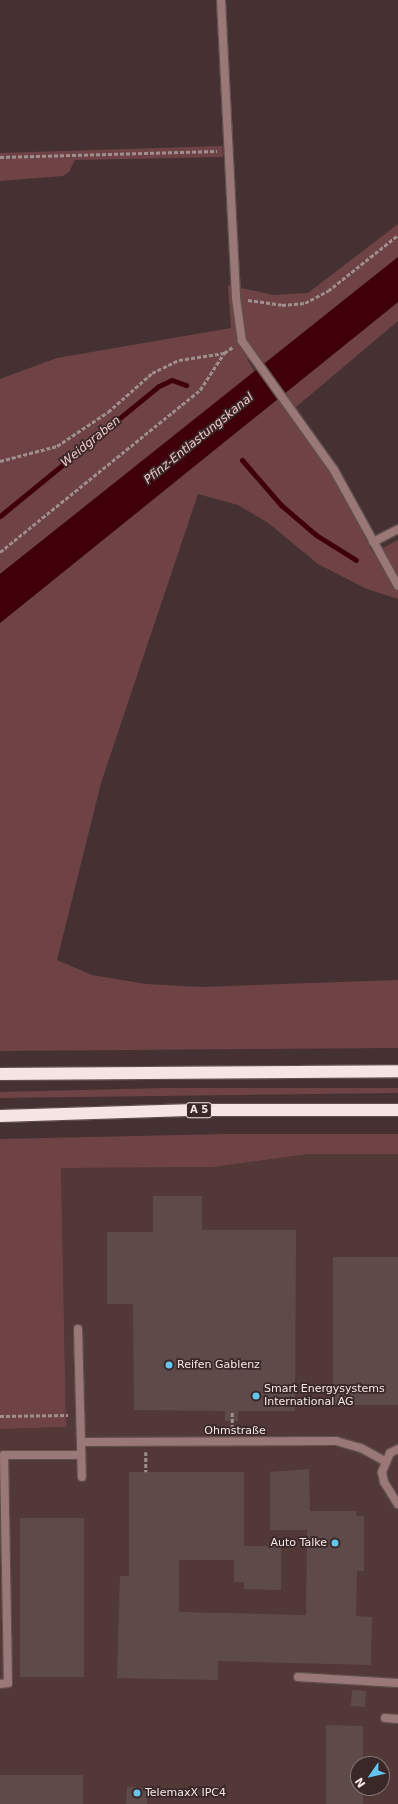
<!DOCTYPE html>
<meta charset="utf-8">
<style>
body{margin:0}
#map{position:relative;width:398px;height:1804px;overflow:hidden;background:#453131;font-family:"DejaVu Sans",sans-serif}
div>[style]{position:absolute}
.built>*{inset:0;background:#533838}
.green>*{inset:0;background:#6f4345}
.water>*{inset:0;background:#3f000a}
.stream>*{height:5px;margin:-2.5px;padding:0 2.5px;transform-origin:2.5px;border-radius:2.5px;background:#3f000a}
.building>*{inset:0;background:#5f4a4a;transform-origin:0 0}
.path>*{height:2.5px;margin-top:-1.25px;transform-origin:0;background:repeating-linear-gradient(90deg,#9f8e8e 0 4px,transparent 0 6px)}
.roads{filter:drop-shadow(1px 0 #614e4e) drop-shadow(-1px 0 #614e4e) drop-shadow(0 1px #614e4e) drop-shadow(0 -1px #614e4e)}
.lane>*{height:8px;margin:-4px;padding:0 4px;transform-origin:4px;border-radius:4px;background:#9a7878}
.street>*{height:8px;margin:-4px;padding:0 4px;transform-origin:4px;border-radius:4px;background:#9a7878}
.highway>*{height:12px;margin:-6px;padding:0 6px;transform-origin:6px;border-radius:6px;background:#f6e4e4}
.dots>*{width:11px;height:11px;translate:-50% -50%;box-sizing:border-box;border:2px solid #3a2728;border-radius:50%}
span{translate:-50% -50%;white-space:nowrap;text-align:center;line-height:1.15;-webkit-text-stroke:3.5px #3a2728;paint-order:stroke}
.shield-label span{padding:1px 3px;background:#3a2728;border:1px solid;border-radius:3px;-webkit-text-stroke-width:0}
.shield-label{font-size:10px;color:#f5e8e7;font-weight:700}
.poi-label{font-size:11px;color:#f5e8e7}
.left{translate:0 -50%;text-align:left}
.right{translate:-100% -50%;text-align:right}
.street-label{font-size:11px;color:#f5e8e7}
.water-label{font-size:12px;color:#f6caca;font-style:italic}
.north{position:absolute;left:350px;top:1756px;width:40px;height:40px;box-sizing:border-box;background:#3a2728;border:1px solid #857474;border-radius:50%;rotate:236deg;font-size:11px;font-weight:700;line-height:16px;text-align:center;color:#f5e8e7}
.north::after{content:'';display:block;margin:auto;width:14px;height:18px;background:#64c5ee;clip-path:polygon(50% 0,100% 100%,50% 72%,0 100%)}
</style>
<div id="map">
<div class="built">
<div style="clip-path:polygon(evenodd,308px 1154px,398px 1154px,398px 1804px,0 1804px,0 1429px,66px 1427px,61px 1168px,213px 1167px,308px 1154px,358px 1764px,382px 1764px,382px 1788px,358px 1788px,358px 1764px)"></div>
</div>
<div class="green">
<div style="clip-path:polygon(222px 146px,223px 157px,75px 160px,69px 172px,63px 176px,0 181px,0 153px)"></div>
<div style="clip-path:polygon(398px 224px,398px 257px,265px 363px,247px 359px,255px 372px,0 574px,0 379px,57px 358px,231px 328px,228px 285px,273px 295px,308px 293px)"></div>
<div style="clip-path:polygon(398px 302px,398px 321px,296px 407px,306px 435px,345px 497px,373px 553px,398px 540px,398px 599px,367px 589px,318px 564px,267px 522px,238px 505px,198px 494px,101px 783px,57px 960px,92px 975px,146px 984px,201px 987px,398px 980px,398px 1048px,0 1051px,0 623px)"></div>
<div style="clip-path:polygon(165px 1088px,398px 1088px,398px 1093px,0 1098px,0 1092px)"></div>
<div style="clip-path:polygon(225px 1134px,398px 1134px,398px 1154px,308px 1154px,213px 1167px,61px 1168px,66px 1427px,0 1429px,0 1139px)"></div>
</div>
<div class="water">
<div style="clip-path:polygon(398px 257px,398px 302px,0 623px,0 574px)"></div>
</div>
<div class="stream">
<div style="left:242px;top:460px;width:60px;rotate:49.1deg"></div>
<div style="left:281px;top:505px;width:46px;rotate:40.6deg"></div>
<div style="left:316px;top:535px;width:47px;rotate:32deg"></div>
<div style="left:0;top:516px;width:205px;rotate:-39.3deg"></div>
<div style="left:159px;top:386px;width:14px;rotate:-25deg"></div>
<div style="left:172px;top:380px;width:15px;rotate:20deg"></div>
</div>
<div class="building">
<div style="clip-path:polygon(153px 1196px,202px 1196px,202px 1230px,296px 1230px,295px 1411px,238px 1411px,238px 1421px,225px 1421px,225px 1411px,134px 1410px,133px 1304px,107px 1304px,107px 1232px,153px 1232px)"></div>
<div style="left:333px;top:1257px;width:65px;height:148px"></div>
<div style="clip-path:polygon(309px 1469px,310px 1511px,357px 1511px,356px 1516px,364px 1516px,364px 1571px,357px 1571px,356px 1616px,372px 1617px,371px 1665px,218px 1661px,218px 1680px,117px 1678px,120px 1576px,129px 1576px,129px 1472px,244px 1472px,244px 1546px,281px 1546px,281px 1590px,244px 1589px,244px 1582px,234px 1582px,234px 1560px,179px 1560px,179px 1612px,306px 1615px,307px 1530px,270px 1530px,270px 1472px)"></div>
<div style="left:20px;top:1518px;width:64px;height:159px"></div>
<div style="left:352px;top:1690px;width:14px;height:16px;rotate:4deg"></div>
<div style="clip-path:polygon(326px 1725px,363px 1726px,363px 1764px,358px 1764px,358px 1788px,363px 1788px,363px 1804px,326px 1804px)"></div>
<div style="left:0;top:1775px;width:83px;height:29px"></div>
<div style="left:127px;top:1787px;width:21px;height:17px;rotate:3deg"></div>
</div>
<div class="path">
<div style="left:0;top:157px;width:217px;rotate:-1.6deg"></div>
<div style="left:248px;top:300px;width:34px;rotate:8deg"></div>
<div style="left:282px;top:305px;width:23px;rotate:-5deg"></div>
<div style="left:305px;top:303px;width:26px;rotate:-28deg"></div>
<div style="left:328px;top:291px;width:90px;rotate:-38.7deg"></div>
<div style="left:0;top:461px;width:59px;rotate:-14.7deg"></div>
<div style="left:57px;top:446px;width:61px;rotate:-33.7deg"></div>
<div style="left:108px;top:412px;width:59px;rotate:-41.6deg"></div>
<div style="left:152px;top:373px;width:30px;rotate:-26deg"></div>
<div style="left:179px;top:360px;width:46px;rotate:-8.8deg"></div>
<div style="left:0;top:552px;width:257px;rotate:-39deg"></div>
<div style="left:200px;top:390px;width:44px;rotate:-57deg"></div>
<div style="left:224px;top:353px;width:11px;rotate:-34deg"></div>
<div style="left:0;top:1416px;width:68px;rotate:-0.8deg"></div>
<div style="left:232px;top:1429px;width:18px;rotate:-90deg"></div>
<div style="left:146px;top:1452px;width:20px;rotate:90deg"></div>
</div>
<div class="roads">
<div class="lane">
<div style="left:221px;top:0;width:298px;rotate:87.1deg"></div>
<div style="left:236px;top:298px;width:43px;rotate:82.1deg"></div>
<div style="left:242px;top:341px;width:158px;rotate:54.5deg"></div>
<div style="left:334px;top:470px;width:132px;rotate:61.1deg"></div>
<div style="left:373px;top:542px;width:28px;rotate:-27deg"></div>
<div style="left:78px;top:1329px;width:148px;rotate:88.5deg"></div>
<div style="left:298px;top:1677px;width:100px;rotate:3.4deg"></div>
<div style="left:0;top:1684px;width:8px;rotate:-7deg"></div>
<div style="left:8px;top:1683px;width:228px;rotate:-91deg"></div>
<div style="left:4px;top:1455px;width:77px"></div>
<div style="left:385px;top:1718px;width:13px;rotate:4deg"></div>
</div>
<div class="street">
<div style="left:81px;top:1442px;width:255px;rotate:-0.2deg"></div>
<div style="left:336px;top:1441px;width:26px;rotate:16deg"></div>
<div style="left:361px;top:1448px;width:26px;rotate:29deg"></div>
<div style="left:398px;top:1449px;width:9px;rotate:153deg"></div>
<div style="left:390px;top:1453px;width:21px;rotate:113deg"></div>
<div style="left:382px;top:1472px;width:10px;rotate:79deg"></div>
<div style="left:384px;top:1482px;width:26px;rotate:58deg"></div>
</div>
<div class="highway">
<div style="left:0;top:1074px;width:398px;rotate:-0.4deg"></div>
<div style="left:0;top:1116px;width:195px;rotate:-1.8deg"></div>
<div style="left:195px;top:1110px;width:203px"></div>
</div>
</div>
<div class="dots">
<div style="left:169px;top:1365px;background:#64c5ee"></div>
<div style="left:256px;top:1396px;background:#64c5ee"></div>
<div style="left:335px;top:1543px;background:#64c5ee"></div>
<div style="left:137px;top:1793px;background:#64c5ee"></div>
</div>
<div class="shield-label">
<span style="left:199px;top:1110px">A 5</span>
</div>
<div class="poi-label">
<span class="left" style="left:177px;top:1365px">Reifen Gablenz</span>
<span class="left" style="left:264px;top:1396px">Smart Energysystems<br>International AG</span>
<span class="right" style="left:327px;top:1543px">Auto Talke</span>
<span class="left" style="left:145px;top:1793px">TelemaxX IPC4</span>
</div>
<div class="street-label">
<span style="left:235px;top:1431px">Ohmstraße</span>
</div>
<div class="water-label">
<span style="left:199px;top:439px;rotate:-39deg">Pfinz-Entlastungskanal</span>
<span style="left:91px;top:442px;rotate:-39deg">Weidgraben</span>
</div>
<div class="north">N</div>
</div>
